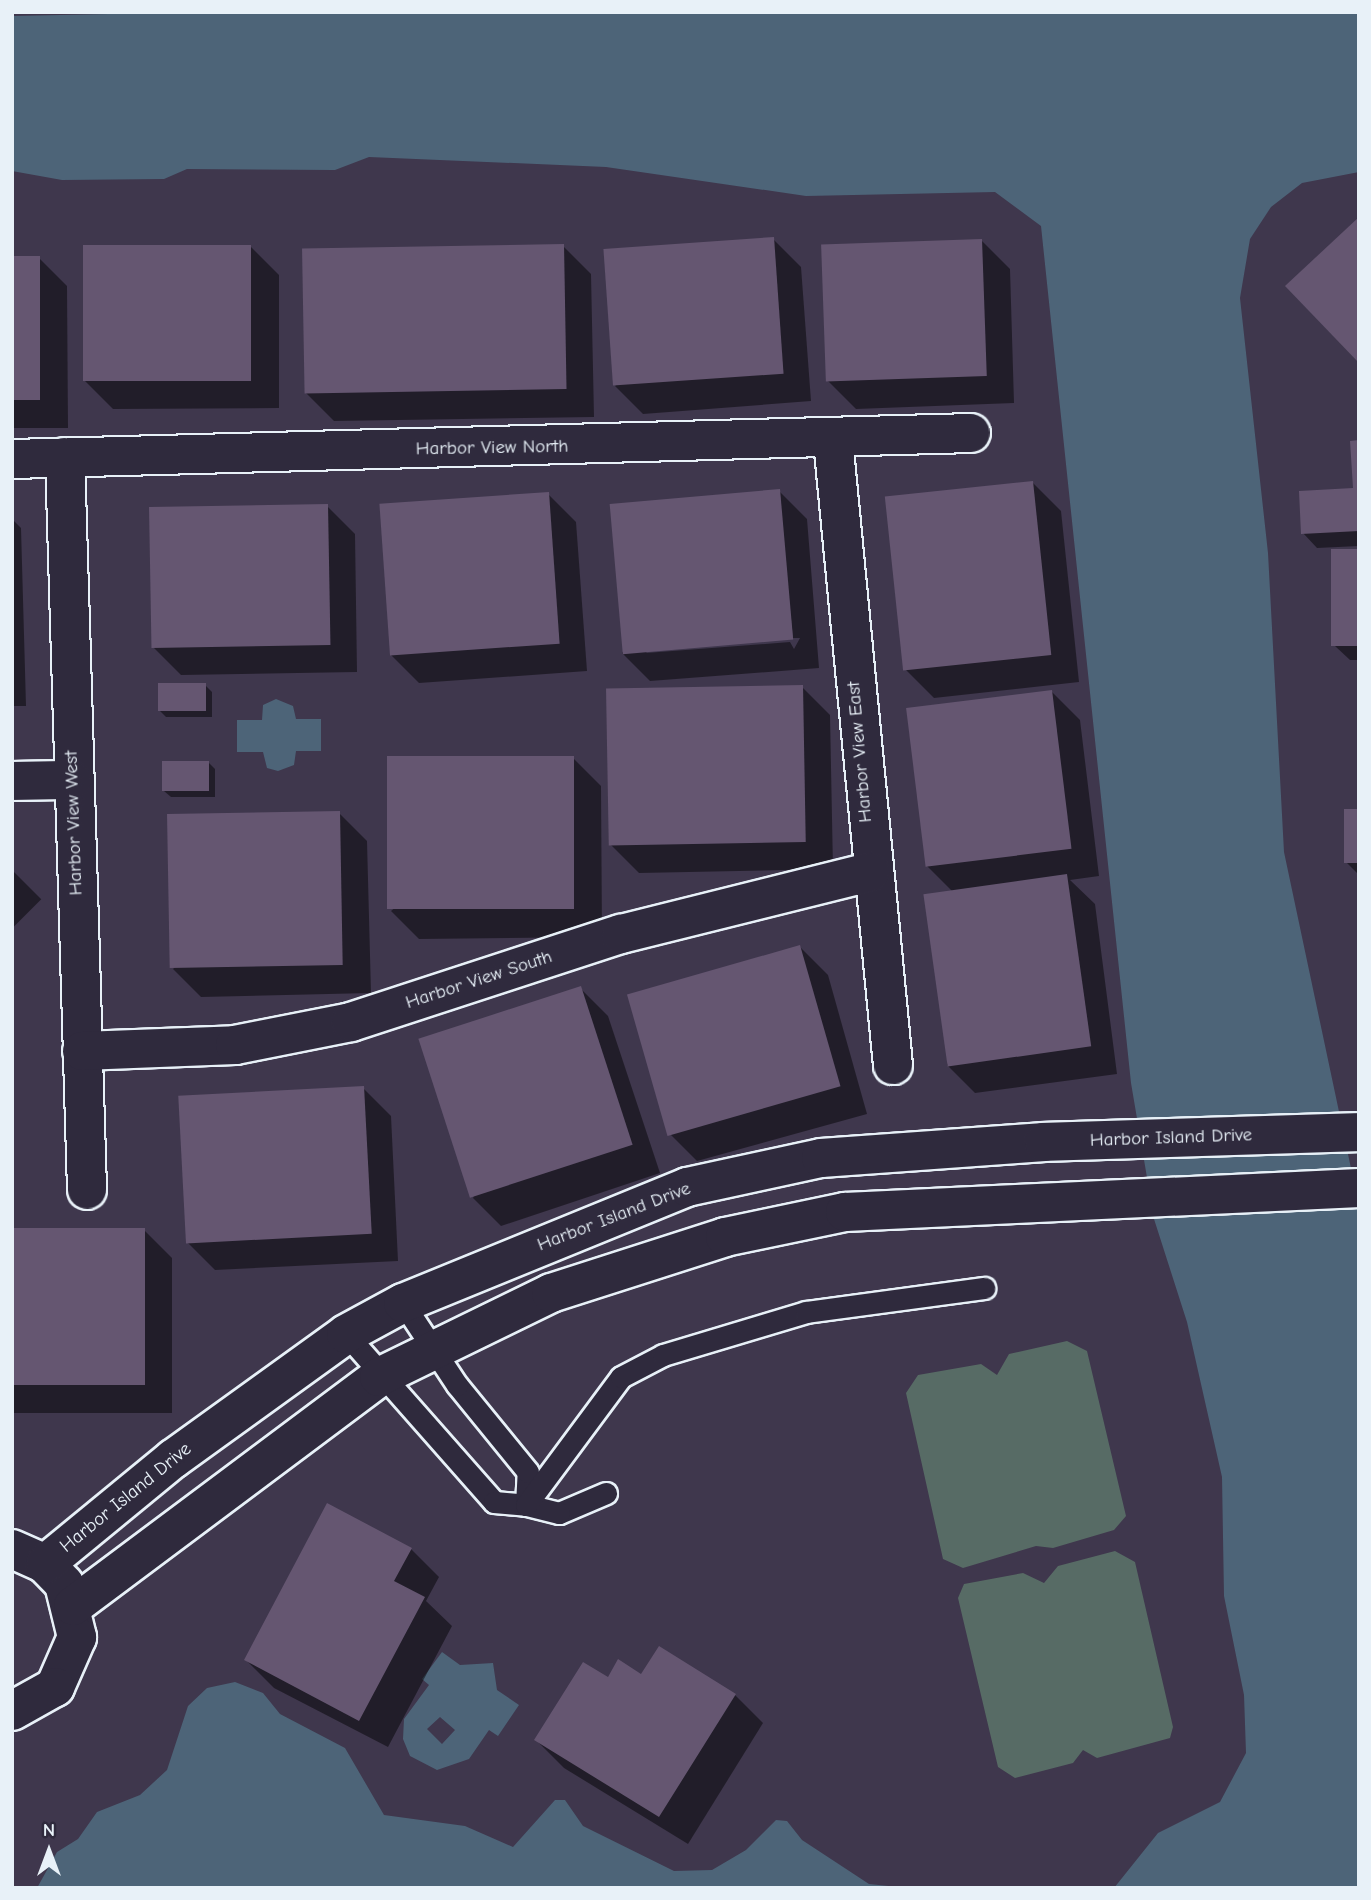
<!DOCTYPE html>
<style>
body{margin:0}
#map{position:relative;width:1371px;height:1900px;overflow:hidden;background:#3f374d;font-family:"Comic Neue",sans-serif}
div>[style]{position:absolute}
.green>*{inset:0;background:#576b65}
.water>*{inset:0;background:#4d6478}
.shadow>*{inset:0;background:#0007;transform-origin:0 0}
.building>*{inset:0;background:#655671;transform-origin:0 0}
.roads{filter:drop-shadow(2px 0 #e8f1f8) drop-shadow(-2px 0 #e8f1f8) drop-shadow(0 2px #e8f1f8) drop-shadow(0 -2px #e8f1f8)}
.service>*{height:21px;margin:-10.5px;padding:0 10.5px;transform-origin:10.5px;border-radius:10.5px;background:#2f2a3d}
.minor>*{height:38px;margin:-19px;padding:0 19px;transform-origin:19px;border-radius:19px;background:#2f2a3d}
span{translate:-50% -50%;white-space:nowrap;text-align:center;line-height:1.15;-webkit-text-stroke:5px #2f2a3d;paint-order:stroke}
.street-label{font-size:19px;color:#e8f1f8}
.frame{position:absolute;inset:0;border:14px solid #e8f1f8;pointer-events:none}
.north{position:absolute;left:14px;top:1816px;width:70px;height:70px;-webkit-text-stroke:5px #2f2a3d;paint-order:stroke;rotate:0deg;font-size:19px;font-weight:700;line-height:28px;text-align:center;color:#e8f1f8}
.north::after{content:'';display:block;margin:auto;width:24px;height:32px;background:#e8f1f8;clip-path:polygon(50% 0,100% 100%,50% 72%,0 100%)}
</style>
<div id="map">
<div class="green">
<div style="clip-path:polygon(1067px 1341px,1087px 1351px,1126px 1516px,1114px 1530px,1053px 1548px,1036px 1546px,963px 1568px,943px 1559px,906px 1393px,918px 1375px,981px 1364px,997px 1375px,1009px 1354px)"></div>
<div style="clip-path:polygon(1115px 1551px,1135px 1562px,1173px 1727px,1170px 1738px,1097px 1758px,1083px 1750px,1073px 1763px,1015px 1778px,998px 1767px,958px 1598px,964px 1584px,1023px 1573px,1044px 1583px,1058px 1566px)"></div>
</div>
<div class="water">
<div style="clip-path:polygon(205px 12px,1359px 12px,1359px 172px,1302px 183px,1271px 207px,1250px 239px,1240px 298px,1268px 553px,1284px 852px,1359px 1206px,1359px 1888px,1114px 1888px,1158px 1833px,1220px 1802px,1246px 1753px,1244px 1695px,1224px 1596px,1222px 1477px,1187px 1322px,1154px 1219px,1131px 1083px,1041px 226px,995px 192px,806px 196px,606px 167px,369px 157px,335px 170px,187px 169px,164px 179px,62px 180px,12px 171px,12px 16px)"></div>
<div style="clip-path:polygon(276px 699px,293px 706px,296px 719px,321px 719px,321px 751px,296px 751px,294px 765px,278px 771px,267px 768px,263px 752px,237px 752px,237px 720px,262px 720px,263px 705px)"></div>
<div style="clip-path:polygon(evenodd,442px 1652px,460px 1665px,493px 1663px,497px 1690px,519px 1705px,498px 1736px,489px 1730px,469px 1759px,437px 1770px,410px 1756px,403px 1739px,404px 1719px,429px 1685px,422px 1679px,442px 1652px,440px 1717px,455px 1730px,442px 1744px,427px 1729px,440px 1717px)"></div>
<div style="clip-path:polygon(235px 1682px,263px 1693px,280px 1714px,345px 1748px,384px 1815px,465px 1826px,513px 1847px,555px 1800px,565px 1800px,583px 1826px,674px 1871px,712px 1870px,746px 1850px,776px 1820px,787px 1821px,802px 1840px,869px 1884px,908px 1888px,37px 1888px,57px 1852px,78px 1839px,97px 1812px,140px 1795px,167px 1770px,188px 1706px,207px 1688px)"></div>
</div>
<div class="shadow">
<div style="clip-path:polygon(773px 239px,801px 267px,811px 401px,643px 414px,615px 386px)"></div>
<div style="clip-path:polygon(982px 241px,1010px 269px,1014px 403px,856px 409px,828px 381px)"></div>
<div style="clip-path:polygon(563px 246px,591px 274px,594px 417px,334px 421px,306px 393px)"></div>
<div style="clip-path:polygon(251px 247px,279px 275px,279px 408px,113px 409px,85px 381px)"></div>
<div style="clip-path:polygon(12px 258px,39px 258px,67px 286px,68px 428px,12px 428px)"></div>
<div style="clip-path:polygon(1359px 442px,1359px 546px,1317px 548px,1303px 533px,1354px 490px)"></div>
<div style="clip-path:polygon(1033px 483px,1061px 511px,1079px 682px,934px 698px,906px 670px)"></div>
<div style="clip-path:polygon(evenodd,779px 491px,807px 519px,819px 668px,650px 681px,622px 653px,779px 491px,780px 518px,793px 638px,800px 638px,794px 649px,790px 642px,646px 653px,780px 518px)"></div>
<div style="clip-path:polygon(548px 494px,576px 522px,587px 671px,419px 683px,391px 655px)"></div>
<div style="clip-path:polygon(327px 506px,355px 534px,357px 672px,181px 675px,153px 647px)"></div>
<div style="clip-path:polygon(12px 519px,21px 528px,26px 706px,12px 706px)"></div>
<div style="clip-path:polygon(1359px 551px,1359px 660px,1350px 660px,1335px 646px)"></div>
<div style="clip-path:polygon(205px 685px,212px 692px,212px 717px,166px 717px,159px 710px)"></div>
<div style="clip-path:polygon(802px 687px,830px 715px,833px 869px,639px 873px,611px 845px)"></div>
<div style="clip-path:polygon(1052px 692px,1080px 720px,1099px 876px,1070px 880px,1095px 904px,1117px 1074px,975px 1093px,947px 1065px,952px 891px,927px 866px)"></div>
<div style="clip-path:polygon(573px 758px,601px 786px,602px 937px,419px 939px,391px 911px)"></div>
<div style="clip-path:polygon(209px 763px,215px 769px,215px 797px,171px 797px,164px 791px)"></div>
<div style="clip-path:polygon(1359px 811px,1359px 875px,1346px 862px)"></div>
<div style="clip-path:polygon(339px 813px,367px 841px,371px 993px,201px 997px,173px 969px)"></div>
<div style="left:13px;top:871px;width:40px;height:294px;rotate:45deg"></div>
<div style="clip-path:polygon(800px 947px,828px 975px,867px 1114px,697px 1161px,669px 1133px)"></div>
<div style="clip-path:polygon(580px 988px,608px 1016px,660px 1173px,501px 1226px,473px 1198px)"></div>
<div style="clip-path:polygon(363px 1088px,391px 1116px,398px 1261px,215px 1270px,187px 1242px)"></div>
<div style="clip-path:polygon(12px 1230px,144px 1230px,172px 1258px,172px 1413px,12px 1413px)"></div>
<div style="clip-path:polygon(411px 1549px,439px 1577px,426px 1601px,452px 1626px,388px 1747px,274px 1688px,246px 1660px)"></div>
<div style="clip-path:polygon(642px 1676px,735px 1695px,763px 1723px,688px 1844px,564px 1768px,536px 1740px,608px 1679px)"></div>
</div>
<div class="building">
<div style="clip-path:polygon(1359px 217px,1359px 363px,1285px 286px)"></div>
<div style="left:774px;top:237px;width:137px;height:171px;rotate:86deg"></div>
<div style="left:982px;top:239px;width:137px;height:161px;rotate:88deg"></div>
<div style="left:564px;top:244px;width:145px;height:262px;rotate:89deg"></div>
<div style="left:251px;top:245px;width:136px;height:168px;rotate:90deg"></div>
<div style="left:12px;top:256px;width:28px;height:144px"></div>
<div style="clip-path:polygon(1359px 440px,1359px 531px,1301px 534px,1299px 491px,1353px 488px,1350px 441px)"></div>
<div style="left:1033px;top:481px;width:175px;height:149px;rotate:84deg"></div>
<div style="left:780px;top:489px;width:151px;height:171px;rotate:85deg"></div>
<div style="left:549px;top:492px;width:152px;height:170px;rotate:86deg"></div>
<div style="left:328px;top:504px;width:141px;height:179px;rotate:89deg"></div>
<div style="left:1331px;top:549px;width:28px;height:97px"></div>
<div style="left:158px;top:683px;width:48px;height:28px"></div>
<div style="left:803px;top:685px;width:157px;height:197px;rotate:89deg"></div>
<div style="left:1052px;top:690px;width:160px;height:147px;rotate:83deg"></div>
<div style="left:574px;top:756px;width:153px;height:187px;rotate:90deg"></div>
<div style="left:162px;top:761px;width:47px;height:30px"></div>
<div style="left:1344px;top:809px;width:15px;height:54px"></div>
<div style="left:340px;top:811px;width:154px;height:173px;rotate:89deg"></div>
<div style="left:1067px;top:874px;width:174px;height:145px;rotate:82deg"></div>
<div style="left:800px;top:945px;width:147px;height:180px;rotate:74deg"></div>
<div style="left:581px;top:986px;width:167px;height:171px;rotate:72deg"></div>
<div style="left:364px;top:1086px;width:148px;height:186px;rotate:87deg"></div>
<div style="left:12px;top:1228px;width:133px;height:157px"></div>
<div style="clip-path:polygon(327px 1503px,412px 1548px,394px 1581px,425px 1597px,359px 1721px,244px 1660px)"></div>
<div style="clip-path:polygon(659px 1646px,736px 1694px,659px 1817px,534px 1740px,583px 1662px,608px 1677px,618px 1659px,641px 1674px)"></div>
</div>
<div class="roads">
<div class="service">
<div style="left:346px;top:1334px;width:224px;rotate:48.6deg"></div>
<div style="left:494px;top:1502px;width:32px;rotate:5deg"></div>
<div style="left:526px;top:1505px;width:33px;rotate:-87deg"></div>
<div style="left:528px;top:1472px;width:112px;rotate:-129.2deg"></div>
<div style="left:457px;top:1385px;width:98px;rotate:-123.4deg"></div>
<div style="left:606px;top:1493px;width:51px;rotate:156.9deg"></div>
<div style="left:559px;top:1513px;width:34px;rotate:-166deg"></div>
<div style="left:526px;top:1505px;width:159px;rotate:-53.4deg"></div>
<div style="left:621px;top:1377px;width:47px;rotate:-27.6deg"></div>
<div style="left:663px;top:1355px;width:149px;rotate:-16.7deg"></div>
<div style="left:806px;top:1312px;width:180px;rotate:-7.7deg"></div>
</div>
<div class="minor">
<div style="left:833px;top:440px;width:628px;rotate:84.52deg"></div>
<div style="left:65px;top:457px;width:733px;rotate:88.28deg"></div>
<div style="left:12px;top:459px;width:959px;rotate:-1.55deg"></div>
<div style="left:12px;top:781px;width:60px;rotate:-1deg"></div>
<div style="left:82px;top:1051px;width:153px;rotate:-2.2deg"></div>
<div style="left:235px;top:1045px;width:118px;rotate:-11.2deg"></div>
<div style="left:351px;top:1022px;width:284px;rotate:-18.1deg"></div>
<div style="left:621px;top:934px;width:257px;rotate:-14deg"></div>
<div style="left:12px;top:1549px;width:36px;rotate:24deg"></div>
<div style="left:45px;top:1564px;width:28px;rotate:46deg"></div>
<div style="left:64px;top:1584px;width:55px;rotate:76.2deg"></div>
<div style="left:77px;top:1637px;width:55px;rotate:113.7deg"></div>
<div style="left:55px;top:1687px;width:49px;rotate:150.8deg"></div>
<div style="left:45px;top:1564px;width:166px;rotate:-39.4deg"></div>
<div style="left:173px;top:1459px;width:213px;rotate:-35.8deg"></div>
<div style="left:346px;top:1334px;width:65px;rotate:-28.5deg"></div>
<div style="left:403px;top:1303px;width:307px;rotate:-22.2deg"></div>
<div style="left:687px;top:1187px;width:137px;rotate:-12.2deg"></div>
<div style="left:821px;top:1158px;width:224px;rotate:-4.1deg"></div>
<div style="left:1044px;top:1142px;width:315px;rotate:-1.8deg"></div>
<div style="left:73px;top:1606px;width:382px;rotate:-36.8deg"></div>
<div style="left:379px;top:1377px;width:191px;rotate:-26deg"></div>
<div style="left:551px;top:1293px;width:183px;rotate:-17.8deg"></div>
<div style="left:725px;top:1237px;width:123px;rotate:-11.8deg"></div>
<div style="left:845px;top:1212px;width:515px;rotate:-2.67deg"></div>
</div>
</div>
<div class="street-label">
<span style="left:492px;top:448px;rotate:-1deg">Harbor View North</span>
<span style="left:860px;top:752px;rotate:-95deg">Harbor View East</span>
<span style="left:74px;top:823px;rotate:-92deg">Harbor View West</span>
<span style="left:479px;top:980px;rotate:-18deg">Harbor View South</span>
<span style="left:1171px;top:1138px;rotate:-2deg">Harbor Island Drive</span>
<span style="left:614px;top:1217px;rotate:-21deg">Harbor Island Drive</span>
<span style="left:126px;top:1498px;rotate:-39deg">Harbor Island Drive</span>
</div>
<div class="frame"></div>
<div class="north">N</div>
</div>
